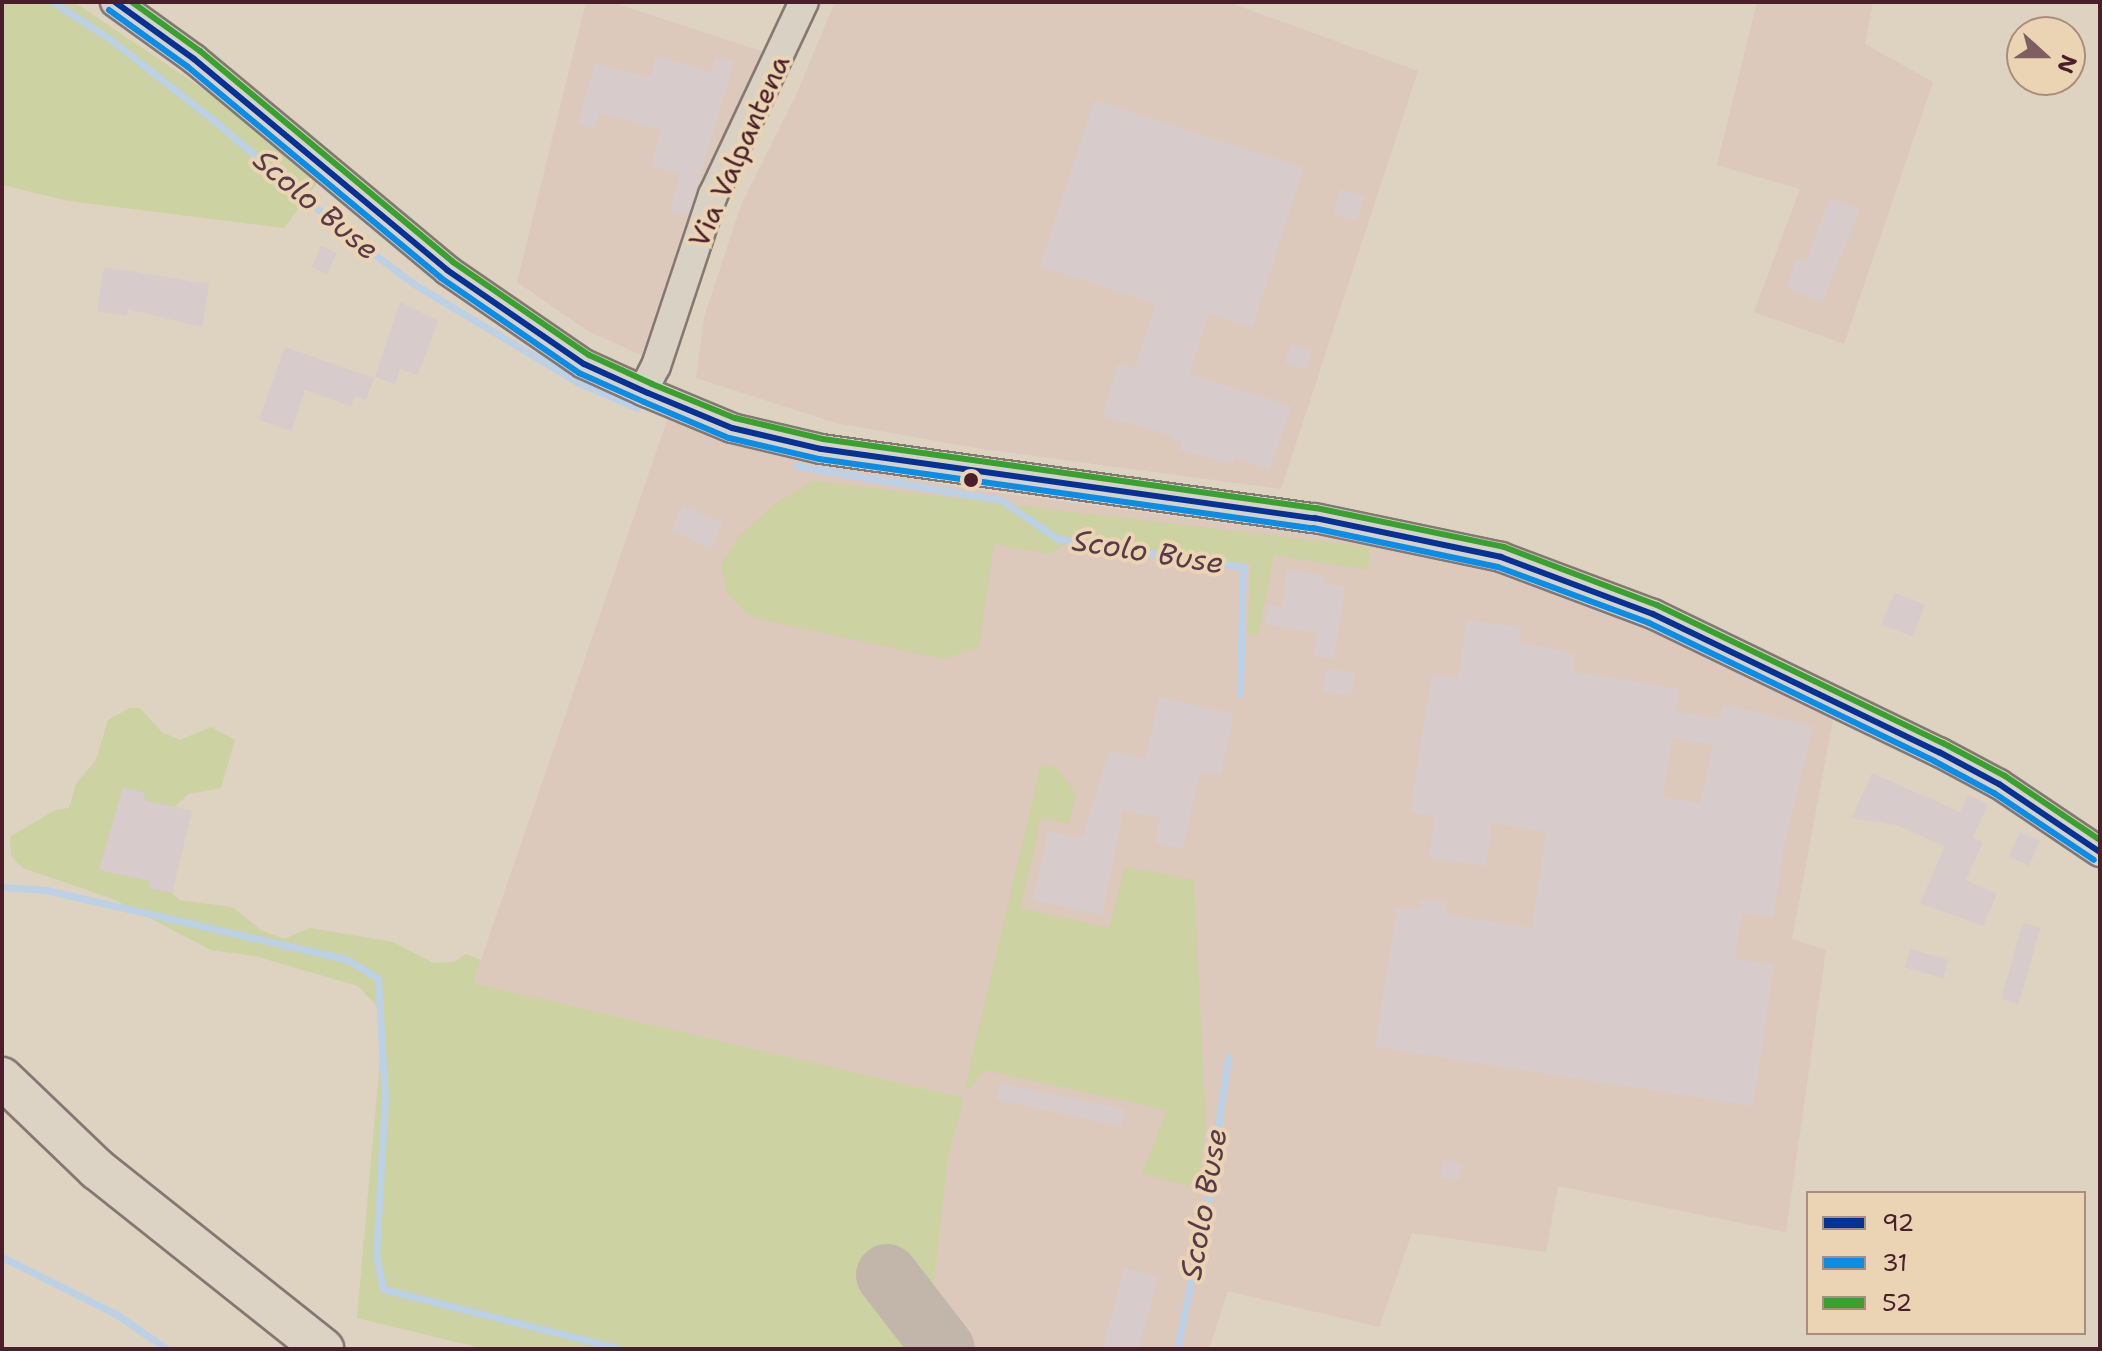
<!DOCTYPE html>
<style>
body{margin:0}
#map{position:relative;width:2102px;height:1351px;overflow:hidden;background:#ded2c1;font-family:"Shantell Sans",sans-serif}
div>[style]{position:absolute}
.built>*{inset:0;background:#ddc8bc}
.green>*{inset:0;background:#ccd2a1}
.stream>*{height:7px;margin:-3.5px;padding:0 3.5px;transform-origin:3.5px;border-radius:3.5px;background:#bcd1e5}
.taxiway>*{height:62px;margin:-31px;padding:0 31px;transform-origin:31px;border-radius:31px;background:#c2b6aa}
.building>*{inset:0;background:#d8cbcb;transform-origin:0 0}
.roads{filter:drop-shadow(2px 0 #857772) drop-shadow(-2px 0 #857772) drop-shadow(0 2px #857772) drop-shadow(0 -2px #857772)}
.minor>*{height:28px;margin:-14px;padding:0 14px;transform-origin:14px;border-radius:14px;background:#dad1c5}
.highway>*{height:40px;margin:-20px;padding:0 20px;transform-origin:20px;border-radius:20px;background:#dcd3c4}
.bus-1>*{height:6px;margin:-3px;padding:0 3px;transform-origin:3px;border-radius:3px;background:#039}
.bus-2>*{height:6px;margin:-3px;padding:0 3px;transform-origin:3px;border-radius:3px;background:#078dea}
.bus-3>*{height:6px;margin:-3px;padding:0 3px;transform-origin:3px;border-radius:3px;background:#38a230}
.dots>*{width:22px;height:22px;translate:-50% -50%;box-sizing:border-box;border:4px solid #ebd4b4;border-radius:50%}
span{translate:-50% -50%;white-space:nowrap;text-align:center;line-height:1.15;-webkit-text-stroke:8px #ebd4b4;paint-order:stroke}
.street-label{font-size:28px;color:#4a1f2b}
.water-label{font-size:30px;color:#593a49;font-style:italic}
.frame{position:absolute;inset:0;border:4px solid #4a1f2b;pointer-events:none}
.legend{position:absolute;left:1806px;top:1191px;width:280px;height:144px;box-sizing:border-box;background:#ebd4b4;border:2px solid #ab8c7d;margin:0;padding:10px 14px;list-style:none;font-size:24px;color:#4a1f2b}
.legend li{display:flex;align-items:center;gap:16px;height:40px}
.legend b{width:40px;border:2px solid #ab8c7d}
.north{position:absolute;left:2006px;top:16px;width:80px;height:80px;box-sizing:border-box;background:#ebd4b4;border:2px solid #ab8c7d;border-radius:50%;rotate:111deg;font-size:22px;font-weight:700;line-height:32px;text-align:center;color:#4a1f2b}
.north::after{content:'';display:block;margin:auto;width:28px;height:36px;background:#7e5e60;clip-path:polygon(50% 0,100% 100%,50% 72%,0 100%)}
</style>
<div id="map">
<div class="built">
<div style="clip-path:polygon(586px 2px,611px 2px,776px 56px,663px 365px,588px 331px,517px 282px)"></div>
<div style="clip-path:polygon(835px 2px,1228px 2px,1418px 71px,1281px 489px,976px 448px,836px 423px,696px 378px,704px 318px,741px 205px,797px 93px)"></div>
<div style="clip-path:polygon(1757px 2px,1873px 2px,1865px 44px,1933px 82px,1844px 344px,1754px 312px,1800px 189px,1717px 165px)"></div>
<div style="clip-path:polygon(670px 412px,828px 463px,970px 489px,1381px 544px,1482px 565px,1598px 603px,1834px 714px,1792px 939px,1826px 950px,1786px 1232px,1558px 1186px,1546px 1252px,1412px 1233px,1379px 1327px,1228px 1291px,1209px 1349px,926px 1349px,948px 1160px,964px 1098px,473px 983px)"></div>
</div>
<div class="green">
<div style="clip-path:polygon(2px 2px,74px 2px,221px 101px,319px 181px,284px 228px,69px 201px,2px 185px)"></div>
<div style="clip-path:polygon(813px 481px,1370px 547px,1368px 570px,1274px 555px,1258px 636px,1247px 634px,1251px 564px,1070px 543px,1049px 554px,994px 544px,979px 647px,943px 659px,768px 621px,747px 614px,727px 593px,721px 565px,738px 537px,774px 504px)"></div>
<div style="clip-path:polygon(130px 708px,140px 708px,162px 732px,180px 740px,211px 727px,235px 740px,221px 788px,189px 794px,171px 810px,170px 891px,179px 900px,232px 907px,261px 930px,284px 939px,310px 928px,393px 942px,433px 963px,454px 962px,466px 954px,481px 960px,473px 983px,964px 1098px,948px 1160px,926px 1349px,485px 1349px,357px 1318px,384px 1014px,358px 986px,255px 956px,211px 950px,113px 899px,23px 868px,11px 856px,10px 837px,55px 810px,69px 808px,76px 784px,96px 760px,108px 720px)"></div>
<div style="clip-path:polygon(1041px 764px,1059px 769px,1076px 795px,1068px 824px,1041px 818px,1021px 908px,1109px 928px,1125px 867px,1194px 880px,1206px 1124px,1199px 1177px,1187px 1186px,1142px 1173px,1167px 1110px,984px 1070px,971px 1088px,965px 1087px)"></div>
</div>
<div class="stream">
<div style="left:53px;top:2px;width:68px;rotate:33deg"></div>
<div style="left:110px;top:39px;width:135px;rotate:38.1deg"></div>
<div style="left:216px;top:122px;width:166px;rotate:40.6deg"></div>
<div style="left:342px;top:230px;width:90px;rotate:36.9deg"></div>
<div style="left:414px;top:284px;width:190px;rotate:31deg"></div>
<div style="left:577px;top:382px;width:65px;rotate:23.4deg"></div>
<div style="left:796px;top:466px;width:208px;rotate:9.4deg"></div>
<div style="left:1001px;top:500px;width:69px;rotate:34.4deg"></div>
<div style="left:1058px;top:539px;width:187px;rotate:8.6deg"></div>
<div style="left:1243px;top:567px;width:127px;rotate:91.4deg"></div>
<div style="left:2px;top:887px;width:44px;rotate:3.9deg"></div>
<div style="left:46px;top:890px;width:308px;rotate:13deg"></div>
<div style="left:346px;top:959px;width:37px;rotate:31deg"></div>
<div style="left:378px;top:978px;width:121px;rotate:86.7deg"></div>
<div style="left:385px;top:1099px;width:156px;rotate:93.3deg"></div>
<div style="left:376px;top:1255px;width:35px;rotate:78deg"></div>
<div style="left:383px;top:1289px;width:245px;rotate:14.1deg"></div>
<div style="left:2px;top:1257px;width:127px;rotate:26.6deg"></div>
<div style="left:116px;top:1314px;width:62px;rotate:34.5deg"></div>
<div style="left:1177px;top:1349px;width:139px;rotate:-78deg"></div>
<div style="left:1206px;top:1213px;width:158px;rotate:-82deg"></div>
</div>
<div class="taxiway">
<div style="left:887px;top:1275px;width:93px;rotate:52.4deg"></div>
</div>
<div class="building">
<div style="clip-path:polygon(656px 56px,712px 72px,715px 57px,734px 62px,688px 216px,670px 211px,680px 174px,651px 166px,661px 130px,600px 113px,595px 129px,578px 124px,595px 63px,650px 78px)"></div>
<div style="clip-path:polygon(1094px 100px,1304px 168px,1252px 328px,1209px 313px,1189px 374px,1292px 406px,1269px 470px,1235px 457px,1233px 464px,1180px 450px,1182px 442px,1172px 441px,1174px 436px,1102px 416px,1118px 363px,1135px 368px,1156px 304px,1040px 266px)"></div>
<div style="left:1341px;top:189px;width:24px;height:26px;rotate:17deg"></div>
<div style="clip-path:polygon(1830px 198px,1860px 209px,1822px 302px,1786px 288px,1797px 258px,1806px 261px)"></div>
<div style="left:321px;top:246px;width:17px;height:23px;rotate:24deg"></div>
<div style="clip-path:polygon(104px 267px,209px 284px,202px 327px,128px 309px,127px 316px,97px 311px)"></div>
<div style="clip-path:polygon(400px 302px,438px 321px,418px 375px,400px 369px,395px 384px,375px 377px)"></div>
<div style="left:1291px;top:344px;width:22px;height:20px;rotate:18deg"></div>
<div style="clip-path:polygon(285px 347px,374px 378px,366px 400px,355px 396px,351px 406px,305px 390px,291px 431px,259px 420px)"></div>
<div style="left:683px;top:505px;width:44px;height:28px;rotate:25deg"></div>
<div style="clip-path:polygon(1287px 570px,1324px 576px,1323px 583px,1345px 587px,1334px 659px,1313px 656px,1317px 633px,1266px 624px,1268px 605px,1282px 607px)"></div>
<div style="left:1894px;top:593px;width:33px;height:34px;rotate:21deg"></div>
<div style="clip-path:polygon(evenodd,1467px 620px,1522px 628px,1520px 642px,1575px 654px,1573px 672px,1679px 689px,1676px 712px,1720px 718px,1723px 704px,1813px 727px,1785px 840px,1773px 918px,1742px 913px,1735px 959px,1774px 965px,1753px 1106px,1375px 1047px,1397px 907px,1420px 910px,1421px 899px,1447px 902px,1445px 914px,1532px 928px,1546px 832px,1492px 823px,1486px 866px,1429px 858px,1435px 816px,1410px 812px,1432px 674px,1458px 678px,1467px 620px,1672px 738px,1713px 745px,1700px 803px,1663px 797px,1672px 738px)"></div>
<div style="left:1326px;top:669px;width:29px;height:23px;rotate:8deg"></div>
<div style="clip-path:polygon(1159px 697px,1234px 714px,1221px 775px,1200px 771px,1183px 849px,1155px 842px,1160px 818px,1123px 810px,1102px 915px,1033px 900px,1048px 831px,1082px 838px,1109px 751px,1145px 759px)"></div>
<div style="clip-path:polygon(1872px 773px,1960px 812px,1968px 795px,1988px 804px,1973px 837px,1983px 842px,1966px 880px,1997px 894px,1983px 926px,1920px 903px,1945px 846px,1896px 825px,1852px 818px)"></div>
<div style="clip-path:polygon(123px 787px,145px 793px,144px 800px,192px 811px,172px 893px,149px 888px,150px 881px,99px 870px)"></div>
<div style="left:2020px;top:832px;width:22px;height:27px;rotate:24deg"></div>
<div style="left:2023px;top:923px;width:18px;height:79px;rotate:16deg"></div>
<div style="left:1910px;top:949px;width:40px;height:19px;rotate:16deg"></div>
<div style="left:1000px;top:1083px;width:128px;height:17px;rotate:12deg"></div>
<div style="left:1443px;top:1160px;width:18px;height:18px;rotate:6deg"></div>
<div style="left:1124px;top:1268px;width:35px;height:84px;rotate:15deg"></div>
</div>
<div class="roads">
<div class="minor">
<div style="left:115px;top:2px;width:97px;rotate:35.8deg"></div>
<div style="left:194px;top:59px;width:329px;rotate:39.8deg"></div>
<div style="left:447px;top:270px;width:166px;rotate:34.5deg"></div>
<div style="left:584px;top:364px;width:70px;rotate:24.4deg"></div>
<div style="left:648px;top:393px;width:91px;rotate:22.6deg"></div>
<div style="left:732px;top:428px;width:91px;rotate:13.3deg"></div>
<div style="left:821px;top:449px;width:499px;rotate:8deg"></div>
<div style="left:1315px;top:518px;width:190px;rotate:11.8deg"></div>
<div style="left:1501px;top:557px;width:162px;rotate:20.6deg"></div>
<div style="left:1653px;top:614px;width:318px;rotate:25.8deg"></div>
<div style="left:1939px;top:752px;width:68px;rotate:28.1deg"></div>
<div style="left:1999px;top:784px;width:122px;rotate:34deg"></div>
<div style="left:643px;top:391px;width:28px;rotate:-63deg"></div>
<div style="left:656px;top:366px;width:180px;rotate:-71.6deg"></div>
<div style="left:713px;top:195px;width:213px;rotate:-64.8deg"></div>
</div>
<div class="highway">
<div style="left:2px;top:1078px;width:132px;rotate:43.8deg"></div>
<div style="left:97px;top:1169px;width:289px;rotate:38.5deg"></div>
</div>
</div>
<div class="bus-1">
<div style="left:115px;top:2px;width:97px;rotate:35.8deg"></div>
<div style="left:194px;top:59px;width:329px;rotate:39.8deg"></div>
<div style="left:447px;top:270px;width:166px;rotate:34.5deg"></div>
<div style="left:584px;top:364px;width:70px;rotate:24.4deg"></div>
<div style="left:648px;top:393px;width:91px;rotate:22.6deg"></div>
<div style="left:732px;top:428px;width:91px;rotate:13.3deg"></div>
<div style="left:821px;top:449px;width:499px;rotate:8deg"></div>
<div style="left:1315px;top:518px;width:190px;rotate:11.8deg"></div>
<div style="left:1501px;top:557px;width:162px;rotate:20.6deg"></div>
<div style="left:1653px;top:614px;width:318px;rotate:25.8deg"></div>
<div style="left:1939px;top:752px;width:68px;rotate:28.1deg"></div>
<div style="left:1999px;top:784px;width:122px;rotate:34deg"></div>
</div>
<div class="bus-2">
<div style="left:109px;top:10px;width:97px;rotate:35.8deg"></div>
<div style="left:188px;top:67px;width:329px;rotate:39.8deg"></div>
<div style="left:441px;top:278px;width:168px;rotate:34.5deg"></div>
<div style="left:579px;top:373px;width:71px;rotate:24deg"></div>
<div style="left:644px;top:402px;width:92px;rotate:23deg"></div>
<div style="left:729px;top:438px;width:92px;rotate:13.1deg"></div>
<div style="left:819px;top:459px;width:499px;rotate:8deg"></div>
<div style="left:1313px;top:528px;width:189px;rotate:11.9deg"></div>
<div style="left:1498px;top:567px;width:161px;rotate:20.3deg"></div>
<div style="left:1649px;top:623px;width:317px;rotate:25.8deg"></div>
<div style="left:1934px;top:761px;width:68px;rotate:28.1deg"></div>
<div style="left:1994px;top:793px;width:120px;rotate:33.8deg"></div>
</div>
<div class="bus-3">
<div style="left:132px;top:2px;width:84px;rotate:35.8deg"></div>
<div style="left:200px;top:51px;width:329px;rotate:39.8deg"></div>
<div style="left:453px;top:262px;width:165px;rotate:34.4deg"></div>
<div style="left:589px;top:355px;width:69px;rotate:24.7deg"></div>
<div style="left:652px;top:384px;width:90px;rotate:22.3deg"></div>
<div style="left:735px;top:418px;width:90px;rotate:13.4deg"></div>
<div style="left:823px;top:439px;width:498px;rotate:8deg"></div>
<div style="left:1316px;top:508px;width:192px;rotate:11.7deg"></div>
<div style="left:1504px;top:547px;width:164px;rotate:20.8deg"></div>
<div style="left:1657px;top:605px;width:318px;rotate:25.8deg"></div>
<div style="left:1943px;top:743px;width:70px;rotate:28deg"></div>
<div style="left:2005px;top:776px;width:115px;rotate:34deg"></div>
</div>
<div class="dots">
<div style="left:971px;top:480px;background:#4a1f2b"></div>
</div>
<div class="street-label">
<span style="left:739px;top:151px;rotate:-66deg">Via Valpantena</span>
</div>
<div class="water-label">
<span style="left:316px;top:205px;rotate:40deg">Scolo Buse</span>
<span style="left:1148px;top:552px;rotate:9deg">Scolo Buse</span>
<span style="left:1204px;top:1204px;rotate:-80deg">Scolo Buse</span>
</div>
<div class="frame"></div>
<ul class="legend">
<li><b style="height:10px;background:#039"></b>92</li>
<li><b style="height:10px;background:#078dea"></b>31</li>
<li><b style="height:10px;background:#38a230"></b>52</li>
</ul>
<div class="north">N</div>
</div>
